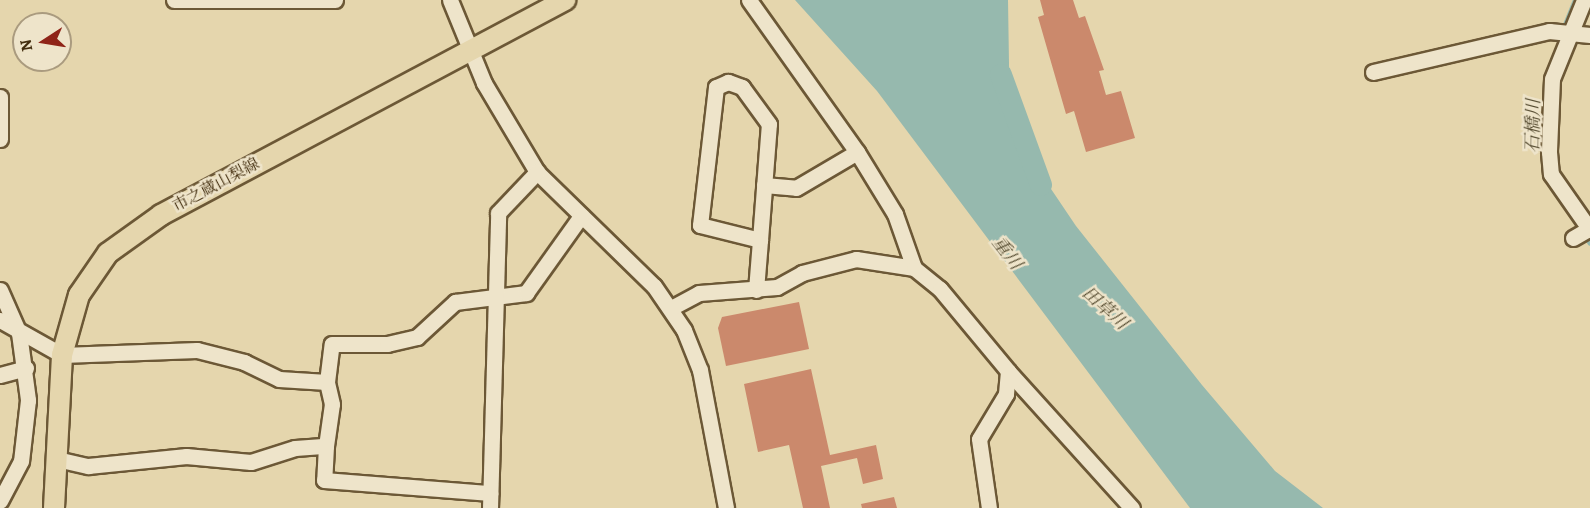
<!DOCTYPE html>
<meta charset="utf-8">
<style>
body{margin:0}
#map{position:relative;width:1590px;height:508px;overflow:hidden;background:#e5d6ad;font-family:Alegreya,"Noto Serif JP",serif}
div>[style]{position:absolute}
.water>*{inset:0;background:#96b9ae}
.stream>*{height:4px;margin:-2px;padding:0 2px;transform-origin:2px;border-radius:2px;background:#96b9ae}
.river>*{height:22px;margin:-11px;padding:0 11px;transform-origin:11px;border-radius:11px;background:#96b9ae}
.building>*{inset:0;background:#cb896c}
.roads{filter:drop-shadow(2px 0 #6c5836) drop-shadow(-2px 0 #6c5836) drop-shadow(0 2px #6c5836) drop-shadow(0 -2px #6c5836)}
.minor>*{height:15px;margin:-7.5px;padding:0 7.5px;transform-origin:7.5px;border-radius:7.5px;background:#eee4ca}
.major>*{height:20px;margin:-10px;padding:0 10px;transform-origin:10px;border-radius:10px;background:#e5d6ad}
span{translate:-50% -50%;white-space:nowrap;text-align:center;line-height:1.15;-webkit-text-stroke:5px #eee4ca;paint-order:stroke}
.street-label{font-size:16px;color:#432e0f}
.water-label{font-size:18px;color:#544a2f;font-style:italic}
.north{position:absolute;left:12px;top:12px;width:60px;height:60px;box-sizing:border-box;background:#eee4ca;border:2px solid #aa9b7f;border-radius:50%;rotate:258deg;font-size:16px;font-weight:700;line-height:24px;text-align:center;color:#432e0f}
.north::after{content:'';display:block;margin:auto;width:21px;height:27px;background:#8f2418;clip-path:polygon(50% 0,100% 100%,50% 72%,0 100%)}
</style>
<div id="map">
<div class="water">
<div style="clip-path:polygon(795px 0,1008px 0,1010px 128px,1076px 226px,1202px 385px,1275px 471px,1323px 508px,1190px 508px,877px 91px)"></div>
</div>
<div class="stream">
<div style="left:1564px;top:27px;width:29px;rotate:-68deg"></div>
<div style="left:1585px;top:236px;width:9px;rotate:58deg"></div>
</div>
<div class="river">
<div style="left:1001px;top:75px;width:117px;rotate:70deg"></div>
</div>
<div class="building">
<div style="clip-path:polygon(1040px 0,1073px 0,1079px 18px,1085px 16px,1104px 70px,1099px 71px,1106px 95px,1121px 91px,1135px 138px,1086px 152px,1074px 111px,1066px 114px,1038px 17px,1044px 15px)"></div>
<div style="clip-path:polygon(799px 302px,809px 349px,726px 366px,718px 328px,722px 317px)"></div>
<div style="clip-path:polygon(811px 369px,830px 455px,876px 445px,883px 479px,863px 484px,857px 458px,821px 466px,830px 508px,803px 508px,789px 445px,758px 452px,744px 384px)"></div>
<div style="clip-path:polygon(894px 497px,897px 508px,862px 508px,861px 504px)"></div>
</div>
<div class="roads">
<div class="minor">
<div style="left:174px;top:0;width:161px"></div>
<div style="left:450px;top:0;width:90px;rotate:67.7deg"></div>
<div style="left:484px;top:83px;width:104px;rotate:59.2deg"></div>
<div style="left:537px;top:172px;width:163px;rotate:44.3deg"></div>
<div style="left:654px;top:286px;width:53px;rotate:55.7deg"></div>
<div style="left:684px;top:330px;width:43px;rotate:68.2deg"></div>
<div style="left:700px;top:370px;width:140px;rotate:79.3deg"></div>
<div style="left:749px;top:0;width:186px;rotate:54.6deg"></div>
<div style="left:857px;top:152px;width:73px;rotate:58.5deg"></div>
<div style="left:895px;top:214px;width:57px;rotate:70.6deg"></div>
<div style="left:1584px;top:0;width:85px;rotate:112.1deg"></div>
<div style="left:1552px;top:79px;width:73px;rotate:92.4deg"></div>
<div style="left:1549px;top:152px;width:22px;rotate:85deg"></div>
<div style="left:1551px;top:174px;width:68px;rotate:55.1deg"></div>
<div style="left:1373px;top:72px;width:181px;rotate:-13.1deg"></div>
<div style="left:1549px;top:31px;width:41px;rotate:5.6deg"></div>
<div style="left:0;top:97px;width:42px;rotate:90deg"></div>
<div style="left:764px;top:185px;width:32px;rotate:5deg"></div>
<div style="left:796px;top:188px;width:71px;rotate:-30.5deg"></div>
<div style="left:1573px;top:238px;width:20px;rotate:-30deg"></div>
<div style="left:0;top:290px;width:47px;rotate:66.2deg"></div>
<div style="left:19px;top:333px;width:68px;rotate:82.3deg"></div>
<div style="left:28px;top:400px;width:61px;rotate:96.5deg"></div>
<div style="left:21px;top:461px;width:45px;rotate:117.7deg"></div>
<div style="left:756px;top:290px;width:50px;rotate:-85.4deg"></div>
<div style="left:760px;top:240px;width:116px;rotate:-85.6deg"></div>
<div style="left:769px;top:124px;width:46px;rotate:-126.1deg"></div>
<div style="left:742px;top:87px;width:15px;rotate:-160deg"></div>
<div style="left:728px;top:82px;width:13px;rotate:157deg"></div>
<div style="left:716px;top:87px;width:139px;rotate:96.6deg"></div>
<div style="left:700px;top:225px;width:62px;rotate:14deg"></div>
<div style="left:671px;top:308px;width:32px;rotate:-28deg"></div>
<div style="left:699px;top:293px;width:78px;rotate:-4.4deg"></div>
<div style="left:777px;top:287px;width:29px;rotate:-29deg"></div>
<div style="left:802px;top:273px;width:56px;rotate:-14.5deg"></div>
<div style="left:856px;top:259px;width:59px;rotate:8.8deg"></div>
<div style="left:914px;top:268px;width:33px;rotate:39deg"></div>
<div style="left:940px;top:289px;width:107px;rotate:50.3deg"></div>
<div style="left:1008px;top:371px;width:23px;rotate:95deg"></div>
<div style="left:1006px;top:394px;width:52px;rotate:121deg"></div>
<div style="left:979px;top:439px;width:70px;rotate:81.8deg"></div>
<div style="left:0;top:320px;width:71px;rotate:29.4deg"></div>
<div style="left:62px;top:355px;width:135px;rotate:-2.1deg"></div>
<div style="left:197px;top:350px;width:49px;rotate:14.3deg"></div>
<div style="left:244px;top:362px;width:39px;rotate:26deg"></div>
<div style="left:279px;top:379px;width:48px;rotate:3.6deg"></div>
<div style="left:327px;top:382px;width:38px;rotate:-83deg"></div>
<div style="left:332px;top:344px;width:55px"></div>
<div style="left:387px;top:344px;width:31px;rotate:-13deg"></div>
<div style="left:417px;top:337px;width:52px;rotate:-42.6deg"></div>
<div style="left:455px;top:302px;width:72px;rotate:-7.2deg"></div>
<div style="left:526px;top:293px;width:95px;rotate:-54.5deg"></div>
<div style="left:1008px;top:371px;width:185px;rotate:47.9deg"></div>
<div style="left:0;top:375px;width:27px;rotate:-15deg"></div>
<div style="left:326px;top:446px;width:42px;rotate:-81.9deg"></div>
<div style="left:332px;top:404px;width:23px;rotate:-103deg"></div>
<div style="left:61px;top:460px;width:28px;rotate:13deg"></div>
<div style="left:88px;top:466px;width:99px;rotate:-5.8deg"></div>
<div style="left:186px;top:456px;width:65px;rotate:5.3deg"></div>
<div style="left:251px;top:462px;width:46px;rotate:-17.7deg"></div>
<div style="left:295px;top:448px;width:31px;rotate:-4deg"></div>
<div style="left:326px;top:446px;width:34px;rotate:93deg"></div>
<div style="left:324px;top:480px;width:167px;rotate:4.5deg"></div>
<div style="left:490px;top:508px;width:295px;rotate:-88.4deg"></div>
<div style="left:498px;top:213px;width:57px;rotate:-46.4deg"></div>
</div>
<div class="major">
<div style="left:54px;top:508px;width:153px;rotate:-87deg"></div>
<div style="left:62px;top:355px;width:62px;rotate:-74.2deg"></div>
<div style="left:79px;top:295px;width:51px;rotate:-55.4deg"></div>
<div style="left:108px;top:253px;width:65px;rotate:-35.6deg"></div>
<div style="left:161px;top:215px;width:458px;rotate:-28deg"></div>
</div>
</div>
<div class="street-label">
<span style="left:216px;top:185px;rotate:-28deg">市之蔵山梨線</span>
</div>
<div class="water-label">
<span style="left:1533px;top:126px;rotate:-89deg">石橋川</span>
<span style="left:1007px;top:253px;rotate:52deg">重川</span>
<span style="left:1105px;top:308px;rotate:42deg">田草川</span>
</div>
<div class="north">N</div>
</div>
